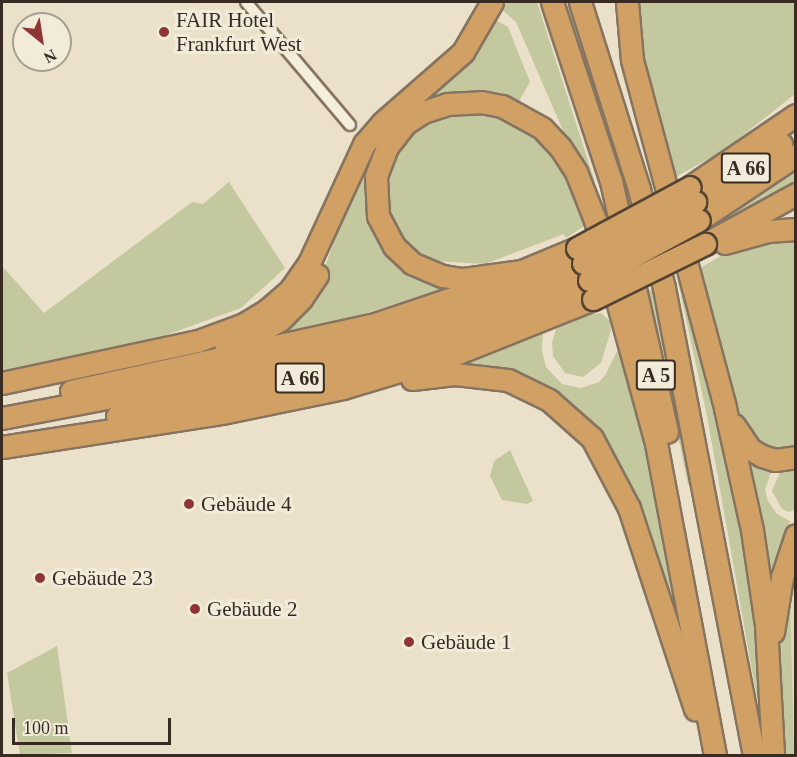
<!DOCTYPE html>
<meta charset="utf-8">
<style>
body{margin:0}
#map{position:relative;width:797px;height:757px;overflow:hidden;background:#ebe1ca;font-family:"Times New Roman",serif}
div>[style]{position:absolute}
.farmland>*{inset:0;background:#e0d9b8}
.green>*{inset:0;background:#c4c89e}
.roads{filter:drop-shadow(2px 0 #867460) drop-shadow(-2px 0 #867460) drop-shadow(0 2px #867460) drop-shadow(0 -2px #867460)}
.minor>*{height:10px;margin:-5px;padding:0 5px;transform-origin:5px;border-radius:5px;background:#f6eedc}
.motorway>*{height:21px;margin:-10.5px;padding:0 10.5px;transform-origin:10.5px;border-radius:10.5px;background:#d1a064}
.bridges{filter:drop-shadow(2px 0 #544333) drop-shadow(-2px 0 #544333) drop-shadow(0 2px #544333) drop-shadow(0 -2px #544333)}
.motorway-bridge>*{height:21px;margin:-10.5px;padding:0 10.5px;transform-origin:10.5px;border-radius:10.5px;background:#d1a064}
.dots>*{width:16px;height:16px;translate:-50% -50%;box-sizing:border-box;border:3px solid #f3ebd9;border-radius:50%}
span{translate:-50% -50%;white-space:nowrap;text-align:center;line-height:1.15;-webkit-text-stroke:6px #f3ebd9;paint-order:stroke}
.shield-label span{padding:2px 4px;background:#f3ebd9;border:2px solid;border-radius:4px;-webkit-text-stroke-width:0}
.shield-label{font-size:20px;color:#382c22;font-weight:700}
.poi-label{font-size:21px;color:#382c22}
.left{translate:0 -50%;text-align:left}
.frame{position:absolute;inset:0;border:3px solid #382c22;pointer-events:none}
.north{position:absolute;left:12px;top:12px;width:60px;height:60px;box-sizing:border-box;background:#f3ebd9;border:2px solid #a89f90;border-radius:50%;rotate:150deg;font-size:16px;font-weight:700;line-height:24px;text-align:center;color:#382c22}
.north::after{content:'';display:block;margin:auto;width:21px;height:27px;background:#8f3536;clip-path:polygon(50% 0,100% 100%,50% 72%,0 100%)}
.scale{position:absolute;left:12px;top:718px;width:159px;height:27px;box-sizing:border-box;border:3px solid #382c22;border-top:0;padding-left:8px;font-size:18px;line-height:21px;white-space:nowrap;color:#382c22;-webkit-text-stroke:4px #f3ebd9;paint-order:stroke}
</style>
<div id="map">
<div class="farmland">
<div style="clip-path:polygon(795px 576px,795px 756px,790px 684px,790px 596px)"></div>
</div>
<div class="green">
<div style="clip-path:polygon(498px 2px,537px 2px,595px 182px,587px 186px,516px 22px,498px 6px)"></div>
<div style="clip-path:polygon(564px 2px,569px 2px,585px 47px,633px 203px,628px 205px)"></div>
<div style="clip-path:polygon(634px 2px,795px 2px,795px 94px,723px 151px,670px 180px,645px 88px)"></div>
<div style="clip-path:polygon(494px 19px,508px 27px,530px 82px,519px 101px,497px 99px,390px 131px,379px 230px,463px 282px,317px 329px,264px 341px,321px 278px,366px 152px)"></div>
<div style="clip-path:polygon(483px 109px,538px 133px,568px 174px,586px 225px,566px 238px,564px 234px,485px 264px,433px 261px,404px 241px,389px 216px,383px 190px,396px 144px,430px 116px)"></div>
<div style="clip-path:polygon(795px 173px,795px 189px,704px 238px,703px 233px)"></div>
<div style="clip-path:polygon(229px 182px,285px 268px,241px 308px,130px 348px,2px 371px,2px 266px,44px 313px,192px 202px,203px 204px)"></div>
<div style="clip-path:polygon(795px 237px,795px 452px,764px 452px,735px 417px,695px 271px,729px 251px)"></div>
<div style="clip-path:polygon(683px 274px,749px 536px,765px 710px,759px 710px,707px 416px,677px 277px)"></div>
<div style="clip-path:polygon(654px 289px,690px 469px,688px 476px,692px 476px,693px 482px,688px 485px,649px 290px)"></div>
<div style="clip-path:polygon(601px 313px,610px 321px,611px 330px,601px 363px,583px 377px,565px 373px,553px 356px,552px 343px,556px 329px,582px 316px)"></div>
<div style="clip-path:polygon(543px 330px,542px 351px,546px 367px,562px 384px,581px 388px,599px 382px,606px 374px,621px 343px,638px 395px,705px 719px,645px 543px,557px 400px,437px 370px)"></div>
<div style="clip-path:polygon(510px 450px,533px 501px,527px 504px,502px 500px,490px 476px,494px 461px)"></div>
<div style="clip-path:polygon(746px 453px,773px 466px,765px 490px,768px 501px,777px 514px,790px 521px,770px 601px)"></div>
<div style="clip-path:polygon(795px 461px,796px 509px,789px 512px,782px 509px,772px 491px,781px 470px)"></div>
<div style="clip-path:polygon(795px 554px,790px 596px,794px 755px,780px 756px,780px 636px)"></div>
<div style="clip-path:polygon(57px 646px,72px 753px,20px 755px,7px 673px)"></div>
</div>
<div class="roads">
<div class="minor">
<div style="left:246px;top:2px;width:161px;rotate:49.8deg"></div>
</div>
<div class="motorway">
<div style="left:552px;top:2px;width:188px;rotate:71.8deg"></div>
<div style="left:611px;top:181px;width:257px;rotate:77.4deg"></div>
<div style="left:580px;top:2px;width:196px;rotate:72.5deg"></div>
<div style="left:639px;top:189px;width:102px;rotate:75.8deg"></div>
<div style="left:664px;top:288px;width:477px;rotate:79.1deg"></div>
<div style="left:627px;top:2px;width:58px;rotate:85.1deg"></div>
<div style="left:632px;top:60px;width:360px;rotate:75deg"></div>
<div style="left:725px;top:408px;width:125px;rotate:77.5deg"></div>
<div style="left:752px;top:530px;width:96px;rotate:81.6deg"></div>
<div style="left:766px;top:625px;width:131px;rotate:86.9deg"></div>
<div style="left:690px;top:187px;width:128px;rotate:-34.2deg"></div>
<div style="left:695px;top:202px;width:104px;rotate:-34deg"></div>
<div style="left:699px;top:220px;width:117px;rotate:-33.8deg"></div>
<div style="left:725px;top:243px;width:45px;rotate:-15.6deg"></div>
<div style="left:768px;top:231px;width:28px;rotate:-4deg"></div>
<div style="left:705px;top:244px;width:104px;rotate:-28.8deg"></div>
<div style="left:529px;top:270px;width:68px;rotate:172.3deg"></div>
<div style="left:462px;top:279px;width:20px;rotate:-171deg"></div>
<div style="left:442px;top:276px;width:33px;rotate:-157deg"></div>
<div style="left:412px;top:263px;width:25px;rotate:-137deg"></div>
<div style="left:394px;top:246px;width:34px;rotate:-118deg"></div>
<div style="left:378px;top:216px;width:40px;rotate:-92.9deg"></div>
<div style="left:376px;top:176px;width:31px;rotate:-69deg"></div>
<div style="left:387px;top:147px;width:31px;rotate:-52deg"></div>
<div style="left:406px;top:123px;width:20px;rotate:-33deg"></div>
<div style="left:423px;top:112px;width:25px;rotate:-18deg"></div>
<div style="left:447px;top:104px;width:34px;rotate:-3deg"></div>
<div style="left:481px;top:102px;width:21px;rotate:11deg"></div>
<div style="left:502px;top:106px;width:46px;rotate:28.8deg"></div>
<div style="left:542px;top:128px;width:26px;rotate:47deg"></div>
<div style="left:560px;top:147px;width:30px;rotate:57deg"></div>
<div style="left:576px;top:172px;width:52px;rotate:68.4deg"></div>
<div style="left:595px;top:220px;width:231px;rotate:74.7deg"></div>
<div style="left:656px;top:443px;width:319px;rotate:79.3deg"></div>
<div style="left:225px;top:351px;width:63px;rotate:-29.4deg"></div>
<div style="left:280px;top:320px;width:30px;rotate:-45deg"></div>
<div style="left:301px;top:299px;width:29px;rotate:-56deg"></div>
<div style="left:412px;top:379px;width:43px;rotate:-6.6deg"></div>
<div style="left:455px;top:374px;width:53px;rotate:6.5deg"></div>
<div style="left:508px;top:380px;width:46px;rotate:26deg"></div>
<div style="left:549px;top:400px;width:57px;rotate:41.5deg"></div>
<div style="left:592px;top:438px;width:79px;rotate:62.1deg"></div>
<div style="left:629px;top:508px;width:212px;rotate:71.8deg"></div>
<div style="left:2px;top:383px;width:200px;rotate:-12.1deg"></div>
<div style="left:198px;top:341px;width:49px;rotate:-20.3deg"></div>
<div style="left:244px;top:324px;width:27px;rotate:-31deg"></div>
<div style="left:267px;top:310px;width:30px;rotate:-41deg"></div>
<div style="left:290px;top:290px;width:33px;rotate:-55deg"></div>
<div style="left:309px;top:263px;width:131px;rotate:-65.2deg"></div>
<div style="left:364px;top:144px;width:28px;rotate:-49deg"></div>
<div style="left:382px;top:123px;width:108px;rotate:-41.2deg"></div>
<div style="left:463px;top:52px;width:58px;rotate:-59.9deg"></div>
<div style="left:71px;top:391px;width:308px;rotate:-12.4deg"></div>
<div style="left:372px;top:325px;width:110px;rotate:-18.6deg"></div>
<div style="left:476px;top:290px;width:109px;rotate:-22.6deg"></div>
<div style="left:117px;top:416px;width:203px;rotate:-11.6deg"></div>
<div style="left:316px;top:375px;width:98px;rotate:-15.5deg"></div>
<div style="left:410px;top:349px;width:77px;rotate:-18.2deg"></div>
<div style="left:483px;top:325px;width:115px;rotate:-23deg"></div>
<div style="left:2px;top:418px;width:240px;rotate:-10.8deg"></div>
<div style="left:238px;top:373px;width:126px;rotate:-13.3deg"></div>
<div style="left:361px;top:344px;width:104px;rotate:-16.7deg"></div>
<div style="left:461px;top:314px;width:132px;rotate:-22.7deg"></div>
<div style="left:734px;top:425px;width:29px;rotate:56deg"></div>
<div style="left:750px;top:449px;width:14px;rotate:30deg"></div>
<div style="left:762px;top:456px;width:14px;rotate:17deg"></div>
<div style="left:775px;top:460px;width:21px;rotate:-8deg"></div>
<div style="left:2px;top:447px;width:223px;rotate:-8.8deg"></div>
<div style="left:222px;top:413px;width:124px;rotate:-11.7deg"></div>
<div style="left:343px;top:388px;width:115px;rotate:-16.7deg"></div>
<div style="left:453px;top:355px;width:151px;rotate:-21.8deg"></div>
<div style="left:773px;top:632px;width:56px;rotate:-80.7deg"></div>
<div style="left:782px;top:577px;width:44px;rotate:-71.6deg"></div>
</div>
</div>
<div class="bridges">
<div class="motorway-bridge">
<div style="left:577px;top:248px;width:128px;rotate:-28.4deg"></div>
<div style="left:583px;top:263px;width:128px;rotate:-28.6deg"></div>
<div style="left:589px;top:280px;width:125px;rotate:-28.6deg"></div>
<div style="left:593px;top:299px;width:125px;rotate:-26.2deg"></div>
</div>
</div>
<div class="dots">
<div style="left:164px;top:32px;background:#8f3536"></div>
<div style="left:189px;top:504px;background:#8f3536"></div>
<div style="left:40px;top:578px;background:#8f3536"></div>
<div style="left:195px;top:609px;background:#8f3536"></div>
<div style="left:409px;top:642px;background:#8f3536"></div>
</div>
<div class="shield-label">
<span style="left:746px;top:168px">A 66</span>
<span style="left:656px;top:375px">A 5</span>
<span style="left:300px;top:378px">A 66</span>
</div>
<div class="poi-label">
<span class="left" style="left:176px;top:32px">FAIR Hotel<br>Frankfurt West</span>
<span class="left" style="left:201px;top:504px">Gebäude 4</span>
<span class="left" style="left:52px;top:578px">Gebäude 23</span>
<span class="left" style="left:207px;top:609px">Gebäude 2</span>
<span class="left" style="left:421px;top:642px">Gebäude 1</span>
</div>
<div class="frame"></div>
<div class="north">N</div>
<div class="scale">100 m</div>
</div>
